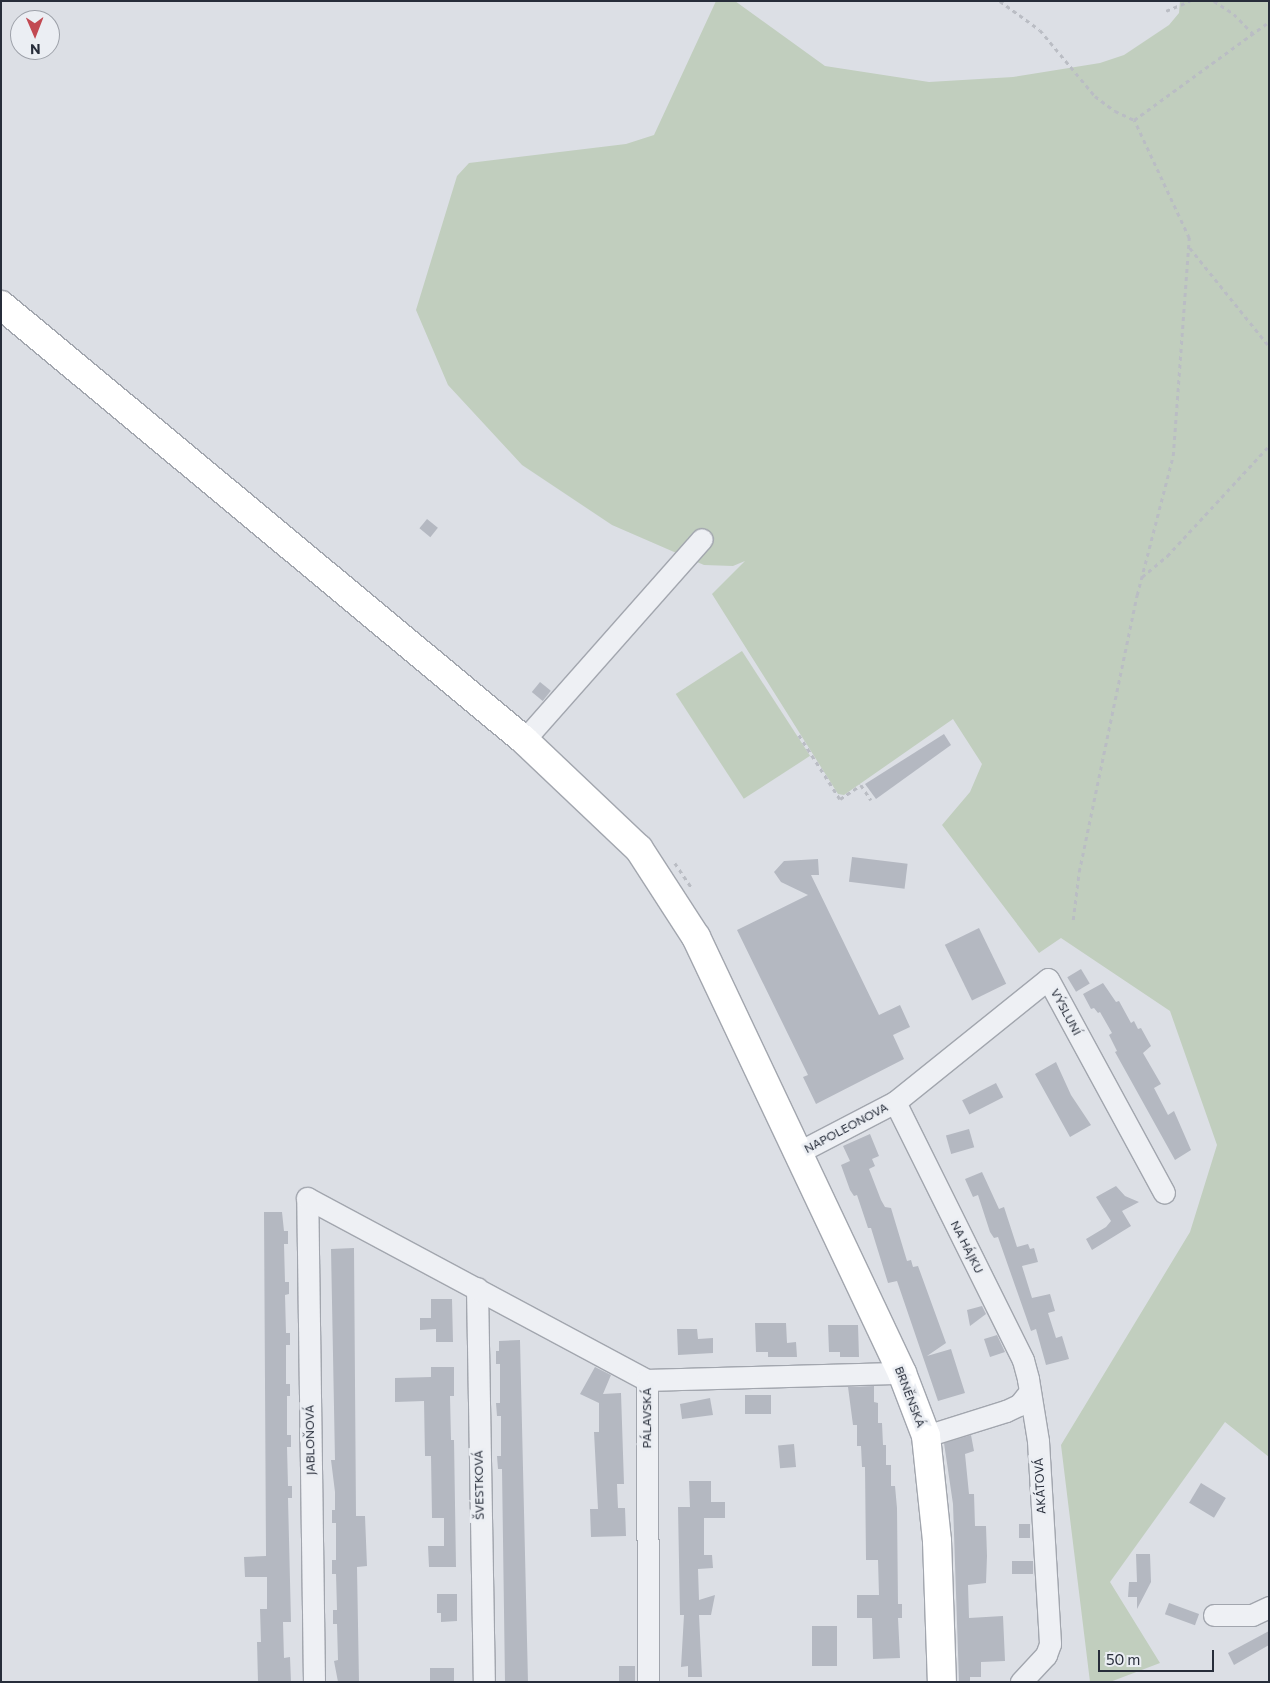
<!DOCTYPE html>
<meta charset="utf-8">
<style>
body{margin:0}
#map{position:relative;width:1270px;height:1683px;overflow:hidden;background:#dcdfe5;font-family:Commissioner,sans-serif}
div>[style]{position:absolute}
.green>*{inset:0;background:#c1cebe;transform-origin:0 0}
.building>*{inset:0;background:#b4b8c1;transform-origin:0 0}
.path>*{height:2.5px;margin-top:-1.25px;transform-origin:0;background:repeating-linear-gradient(90deg,#babdc4 0 4px,transparent 0 8px)}
.roads{filter:drop-shadow(1px 0 #a2a6ae) drop-shadow(-1px 0 #a2a6ae) drop-shadow(0 1px #a2a6ae) drop-shadow(0 -1px #a2a6ae)}
.minor>*{height:21px;margin:-10.5px;padding:0 10.5px;transform-origin:10.5px;border-radius:10.5px;background:#eef0f4}
.major>*{height:28px;margin:-14px;padding:0 14px;transform-origin:14px;border-radius:14px;background:#fff}
span{translate:-50% -50%;white-space:nowrap;text-align:center;line-height:1.15;-webkit-text-stroke:5px #ebeef3;paint-order:stroke}
.street-label{font-size:12px;color:#272d3a}
.frame{position:absolute;inset:0;border:2px solid #272d3a;pointer-events:none}
.north{position:absolute;left:10px;top:10px;width:50px;height:50px;box-sizing:border-box;background:#ebeef3;border:1px solid #9da1a9;border-radius:50%;rotate:179deg;font-size:14px;font-weight:700;line-height:20px;text-align:center;color:#272d3a}
.north::after{content:'';display:block;margin:auto;width:18px;height:22px;background:#c24952;clip-path:polygon(50% 0,100% 100%,50% 72%,0 100%)}
.scale{position:absolute;left:1098px;top:1650px;width:116px;height:22px;box-sizing:border-box;border:2px solid #272d3a;border-top:0;padding-left:6px;font-size:15px;line-height:18px;white-space:nowrap;color:#272d3a;-webkit-text-stroke:4px #ebeef3;paint-order:stroke}
</style>
<div id="map">
<div class="green">
<div style="clip-path:polygon(716px 1px,735px 1px,825px 66px,929px 82px,1013px 77px,1100px 63px,1124px 55px,1169px 25px,1179px 13px,1180px 1px,1269px 1px,1269px 1457px,1225px 1422px,1110px 1582px,1160px 1663px,1110px 1682px,1090px 1682px,1061px 1445px,1190px 1232px,1217px 1145px,1170px 1011px,1061px 938px,1039px 953px,942px 825px,970px 792px,982px 764px,953px 719px,844px 795px,838px 794px,712px 594px,745px 561px,733px 566px,704px 565px,612px 525px,522px 465px,448px 385px,416px 310px,457px 176px,469px 163px,626px 144px,654px 135px)"></div>
<div style="left:742px;top:651px;width:125px;height:79px;rotate:57deg"></div>
</div>
<div class="building">
<div style="left:427px;top:519px;width:14px;height:12px;rotate:39deg"></div>
<div style="left:540px;top:682px;width:14px;height:13px;rotate:39deg"></div>
<div style="clip-path:polygon(944px 734px,951px 745px,876px 799px,865px 784px)"></div>
<div style="left:852px;top:857px;width:56px;height:25px;rotate:7deg"></div>
<div style="clip-path:polygon(818px 859px,819px 875px,811px 875px,879px 1015px,900px 1005px,910px 1027px,893px 1035px,904px 1059px,816px 1104px,803px 1077px,808px 1075px,737px 930px,808px 895px,781px 882px,774px 872px,784px 861px)"></div>
<div style="left:979px;top:928px;width:62px;height:38px;rotate:64deg"></div>
<div style="left:1081px;top:969px;width:17px;height:16px;rotate:59deg"></div>
<div style="clip-path:polygon(1103px 983px,1116px 1002px,1119px 1001px,1131px 1023px,1134px 1021px,1138px 1029px,1141px 1028px,1151px 1046px,1143px 1053px,1161px 1084px,1154px 1088px,1168px 1115px,1174px 1111px,1191px 1150px,1175px 1160px,1115px 1052px,1117px 1051px,1109px 1035px,1112px 1033px,1100px 1012px,1098px 1013px,1094px 1008px,1091px 1009px,1083px 994px)"></div>
<div style="clip-path:polygon(1056px 1062px,1071px 1095px,1091px 1125px,1070px 1137px,1035px 1074px)"></div>
<div style="left:996px;top:1083px;width:16px;height:38px;rotate:63deg"></div>
<div style="left:969px;top:1129px;width:19px;height:24px;rotate:74deg"></div>
<div style="clip-path:polygon(870px 1134px,879px 1156px,872px 1159px,875px 1166px,869px 1169px,881px 1200px,885px 1207px,891px 1208px,907px 1261px,911px 1260px,913px 1267px,918px 1266px,946px 1343px,927px 1356px,951px 1349px,965px 1393px,938px 1401px,897px 1281px,888px 1283px,871px 1228px,868px 1228px,857px 1195px,854px 1196px,850px 1190px,841px 1165px,850px 1161px,843px 1146px)"></div>
<div style="clip-path:polygon(982px 1172px,999px 1209px,1004px 1207px,1017px 1247px,1028px 1244px,1030px 1249px,1034px 1248px,1038px 1262px,1022px 1266px,1032px 1298px,1050px 1294px,1055px 1311px,1048px 1313px,1056px 1338px,1062px 1336px,1069px 1359px,1046px 1365px,1036px 1329px,1031px 1331px,998px 1237px,994px 1238px,990px 1232px,978px 1195px,973px 1197px,965px 1179px)"></div>
<div style="clip-path:polygon(1116px 1186px,1125px 1196px,1139px 1202px,1122px 1211px,1131px 1226px,1092px 1250px,1086px 1239px,1106px 1227px,1111px 1221px,1096px 1197px)"></div>
<div style="clip-path:polygon(264px 1212px,282px 1212px,284px 1231px,288px 1231px,288px 1244px,284px 1244px,285px 1282px,289px 1282px,289px 1294px,285px 1295px,286px 1333px,290px 1333px,290px 1345px,286px 1345px,286px 1384px,290px 1384px,290px 1396px,287px 1396px,287px 1435px,291px 1435px,291px 1447px,287px 1447px,288px 1486px,292px 1486px,292px 1498px,288px 1498px,291px 1622px,283px 1622px,284px 1658px,290px 1657px,291px 1682px,258px 1682px,257px 1642px,261px 1642px,260px 1609px,267px 1609px,267px 1577px,245px 1577px,244px 1557px,266px 1556px)"></div>
<div style="clip-path:polygon(354px 1248px,356px 1516px,365px 1516px,367px 1566px,357px 1567px,359px 1682px,338px 1682px,334px 1661px,338px 1660px,337px 1624px,333px 1624px,333px 1610px,337px 1610px,336px 1574px,332px 1574px,332px 1560px,336px 1560px,336px 1523px,332px 1523px,332px 1510px,335px 1510px,335px 1492px,331px 1460px,335px 1460px,331px 1249px)"></div>
<div style="clip-path:polygon(431px 1299px,452px 1299px,453px 1342px,436px 1342px,436px 1329px,420px 1330px,420px 1318px,431px 1318px)"></div>
<div style="clip-path:polygon(982px 1306px,986px 1314px,970px 1326px,967px 1310px)"></div>
<div style="clip-path:polygon(755px 1323px,786px 1323px,787px 1343px,796px 1342px,797px 1357px,768px 1357px,768px 1352px,756px 1352px)"></div>
<div style="clip-path:polygon(828px 1325px,858px 1325px,859px 1357px,840px 1357px,840px 1352px,829px 1352px)"></div>
<div style="clip-path:polygon(677px 1329px,697px 1329px,698px 1339px,713px 1338px,713px 1353px,678px 1355px)"></div>
<div style="clip-path:polygon(997px 1335px,1005px 1352px,990px 1357px,984px 1339px)"></div>
<div style="clip-path:polygon(520px 1340px,528px 1682px,505px 1682px,502px 1469px,498px 1469px,497px 1456px,501px 1456px,501px 1416px,497px 1416px,496px 1403px,500px 1403px,500px 1364px,496px 1364px,496px 1351px,499px 1351px,499px 1341px)"></div>
<div style="clip-path:polygon(431px 1367px,454px 1367px,454px 1396px,450px 1396px,451px 1440px,454px 1440px,456px 1567px,429px 1567px,428px 1546px,444px 1546px,444px 1518px,432px 1518px,431px 1456px,425px 1456px,424px 1401px,395px 1402px,395px 1378px,431px 1377px)"></div>
<div style="clip-path:polygon(595px 1367px,611px 1375px,603px 1394px,621px 1393px,624px 1484px,617px 1484px,618px 1508px,625px 1508px,626px 1536px,591px 1537px,590px 1509px,598px 1509px,594px 1432px,599px 1432px,599px 1403px,580px 1394px)"></div>
<div style="clip-path:polygon(874px 1386px,874px 1402px,878px 1403px,878px 1423px,882px 1423px,883px 1445px,886px 1445px,886px 1465px,891px 1465px,891px 1486px,895px 1486px,897px 1508px,898px 1604px,902px 1604px,902px 1618px,898px 1618px,900px 1658px,873px 1659px,872px 1618px,857px 1618px,857px 1595px,879px 1595px,878px 1560px,866px 1560px,865px 1467px,862px 1467px,861px 1446px,857px 1446px,857px 1425px,853px 1425px,848px 1387px)"></div>
<div style="left:745px;top:1395px;width:26px;height:19px"></div>
<div style="clip-path:polygon(710px 1398px,713px 1415px,682px 1419px,680px 1404px)"></div>
<div style="clip-path:polygon(971px 1435px,974px 1451px,965px 1454px,969px 1494px,974px 1494px,975px 1526px,986px 1526px,987px 1556px,986px 1583px,968px 1585px,969px 1618px,1003px 1616px,1005px 1661px,981px 1662px,981px 1677px,970px 1677px,970px 1682px,959px 1682px,953px 1504px,944px 1443px)"></div>
<div style="left:794px;top:1444px;width:23px;height:16px;rotate:85deg"></div>
<div style="clip-path:polygon(689px 1481px,711px 1481px,711px 1502px,725px 1502px,725px 1518px,704px 1518px,704px 1555px,712px 1555px,713px 1568px,698px 1569px,699px 1600px,715px 1595px,711px 1615px,699px 1615px,702px 1677px,688px 1677px,688px 1666px,681px 1667px,684px 1615px,680px 1615px,678px 1507px,690px 1507px)"></div>
<div style="left:1201px;top:1483px;width:29px;height:23px;rotate:31deg"></div>
<div style="left:1019px;top:1524px;width:11px;height:14px"></div>
<div style="clip-path:polygon(1136px 1554px,1150px 1554px,1151px 1582px,1137px 1609px,1137px 1597px,1128px 1597px,1129px 1582px,1137px 1582px)"></div>
<div style="left:1033px;top:1561px;width:13px;height:21px;rotate:90deg"></div>
<div style="clip-path:polygon(437px 1594px,457px 1594px,457px 1621px,441px 1622px,441px 1613px,437px 1613px)"></div>
<div style="left:1169px;top:1603px;width:32px;height:12px;rotate:20deg"></div>
<div style="left:812px;top:1626px;width:25px;height:40px"></div>
<div style="clip-path:polygon(1269px 1631px,1269px 1645px,1234px 1665px,1228px 1653px)"></div>
<div style="left:619px;top:1666px;width:16px;height:16px"></div>
<div style="left:430px;top:1668px;width:24px;height:14px"></div>
</div>
<div class="path">
<div style="left:1000px;top:1px;width:49px;rotate:35.9deg"></div>
<div style="left:1040px;top:30px;width:86px;rotate:50.2deg"></div>
<div style="left:1095px;top:96px;width:25px;rotate:37deg"></div>
<div style="left:1115px;top:111px;width:21px;rotate:25deg"></div>
<div style="left:1214px;top:1px;width:24px;rotate:33deg"></div>
<div style="left:1234px;top:14px;width:28px;rotate:46deg"></div>
<div style="left:1166px;top:11px;width:26px;rotate:-23deg"></div>
<div style="left:1190px;top:248px;width:126px;rotate:51.1deg"></div>
<div style="left:1142px;top:577px;width:33px;rotate:-40deg"></div>
<div style="left:1167px;top:556px;width:150px;rotate:-47.2deg"></div>
<div style="left:799px;top:735px;width:76px;rotate:57.4deg"></div>
<div style="left:840px;top:799px;width:25px;rotate:-34deg"></div>
<div style="left:861px;top:785px;width:18px;rotate:56deg"></div>
<div style="left:675px;top:863px;width:29px;rotate:56deg"></div>
<div style="left:1073px;top:920px;width:48px;rotate:-82.9deg"></div>
<div style="left:1079px;top:872px;width:283px;rotate:-78.2deg"></div>
<div style="left:1137px;top:595px;width:144px;rotate:-75.5deg"></div>
<div style="left:1173px;top:456px;width:219px;rotate:-85.8deg"></div>
<div style="left:1189px;top:238px;width:130px;rotate:-115deg"></div>
<div style="left:1134px;top:120px;width:167px;rotate:-36deg"></div>
</div>
<div class="roads">
<div class="minor">
<div style="left:524px;top:740px;width:268px;rotate:-48.5deg"></div>
<div style="left:895px;top:1102px;width:288px;rotate:63.6deg"></div>
<div style="left:1023px;top:1360px;width:20px;rotate:75deg"></div>
<div style="left:1028px;top:1379px;width:63px;rotate:80.8deg"></div>
<div style="left:1038px;top:1441px;width:203px;rotate:86.6deg"></div>
<div style="left:1050px;top:1644px;width:12px;rotate:110deg"></div>
<div style="left:1046px;top:1655px;width:37px;rotate:133deg"></div>
<div style="left:797px;top:1153px;width:110px;rotate:-27.5deg"></div>
<div style="left:895px;top:1102px;width:196px;rotate:-38.8deg"></div>
<div style="left:1048px;top:979px;width:243px;rotate:61.5deg"></div>
<div style="left:477px;top:1288px;width:394px;rotate:89deg"></div>
<div style="left:926px;top:1436px;width:84px;rotate:-17.4deg"></div>
<div style="left:1006px;top:1411px;width:14px;rotate:-25deg"></div>
<div style="left:1019px;top:1405px;width:14px;rotate:-51deg"></div>
<div style="left:1214px;top:1615px;width:38px"></div>
<div style="left:1252px;top:1615px;width:19px;rotate:-25deg"></div>
<div style="left:314px;top:1682px;width:484px;rotate:-90.8deg"></div>
<div style="left:307px;top:1198px;width:386px;rotate:28.2deg"></div>
<div style="left:648px;top:1682px;width:302px;rotate:-90.2deg"></div>
<div style="left:647px;top:1380px;width:255px;rotate:-1.6deg"></div>
</div>
<div class="major">
<div style="left:1px;top:305px;width:680px;rotate:39.75deg"></div>
<div style="left:524px;top:740px;width:158px;rotate:43.5deg"></div>
<div style="left:639px;top:849px;width:105px;rotate:57.1deg"></div>
<div style="left:696px;top:937px;width:482px;rotate:64.7deg"></div>
<div style="left:902px;top:1373px;width:67px;rotate:69.1deg"></div>
<div style="left:926px;top:1436px;width:106px;rotate:84deg"></div>
<div style="left:937px;top:1541px;width:141px;rotate:88deg"></div>
</div>
</div>
<div class="street-label">
<span style="left:1066px;top:1012px;rotate:62deg">VÝSLUNÍ</span>
<span style="left:846px;top:1128px;rotate:-28deg">NAPOLEONOVA</span>
<span style="left:967px;top:1247px;rotate:63deg">NA HÁJKU</span>
<span style="left:910px;top:1397px;rotate:69deg">BRNĚNSKÁ</span>
<span style="left:647px;top:1418px;rotate:-90deg">PÁLAVSKÁ</span>
<span style="left:310px;top:1440px;rotate:-91deg">JABLOŇOVÁ</span>
<span style="left:479px;top:1485px;rotate:-91deg">ŠVESTKOVÁ</span>
<span style="left:1040px;top:1486px;rotate:-93deg">AKÁTOVÁ</span>
</div>
<div class="frame"></div>
<div class="north">N</div>
<div class="scale">50 m</div>
</div>
